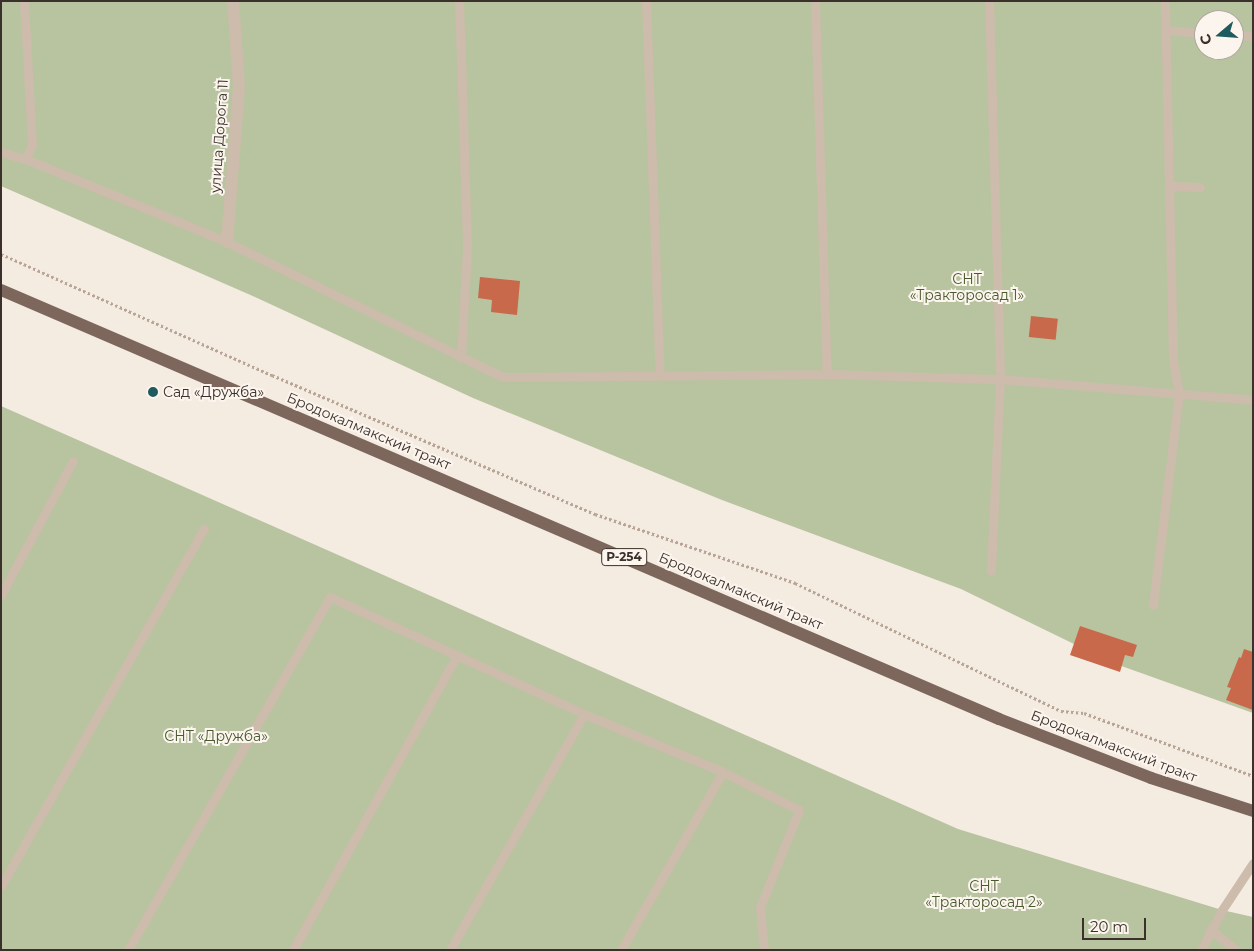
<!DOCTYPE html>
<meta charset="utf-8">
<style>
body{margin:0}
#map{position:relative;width:1254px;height:951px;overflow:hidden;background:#f4ebe1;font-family:Montserrat,sans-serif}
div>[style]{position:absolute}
.green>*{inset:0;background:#b8c4a0}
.building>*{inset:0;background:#c8694b;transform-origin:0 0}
.path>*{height:3px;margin-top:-1.5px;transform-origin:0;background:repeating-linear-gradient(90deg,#b9a596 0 2.5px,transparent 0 5px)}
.service>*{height:9px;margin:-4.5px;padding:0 4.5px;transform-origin:4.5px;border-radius:4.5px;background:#cdbbac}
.minor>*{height:12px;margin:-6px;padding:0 6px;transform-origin:6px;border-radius:6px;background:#cdbbac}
.primary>*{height:12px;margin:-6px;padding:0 6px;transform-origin:6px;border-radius:6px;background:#7d675c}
.dots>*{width:14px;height:14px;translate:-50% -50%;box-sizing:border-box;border:2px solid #fbf5ee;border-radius:50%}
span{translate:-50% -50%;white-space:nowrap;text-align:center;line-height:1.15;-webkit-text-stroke:4px #fbf5ee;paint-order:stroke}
.shield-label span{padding:1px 4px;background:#fbf5ee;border:1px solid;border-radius:4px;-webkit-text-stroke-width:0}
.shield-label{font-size:12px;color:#3b302b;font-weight:700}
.street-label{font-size:14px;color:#3b302b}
.park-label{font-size:14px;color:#4a5a2e}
.poi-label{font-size:14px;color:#3b302b}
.left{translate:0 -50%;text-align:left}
.frame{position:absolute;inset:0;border:2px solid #3b302b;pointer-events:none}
.north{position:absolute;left:1194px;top:10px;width:50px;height:50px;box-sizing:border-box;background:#fbf5ee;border:1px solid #aea6a0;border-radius:50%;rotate:252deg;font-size:14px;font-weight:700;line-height:20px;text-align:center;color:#3b302b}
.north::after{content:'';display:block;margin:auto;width:18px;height:22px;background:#1f5a5e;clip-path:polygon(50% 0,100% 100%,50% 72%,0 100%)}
.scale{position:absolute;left:1082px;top:918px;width:64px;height:22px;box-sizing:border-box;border:2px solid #3b302b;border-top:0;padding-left:6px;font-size:15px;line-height:18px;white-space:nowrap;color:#3b302b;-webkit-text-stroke:4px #fbf5ee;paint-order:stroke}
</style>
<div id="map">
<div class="green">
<div style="clip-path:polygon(evenodd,1px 1px,1253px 1px,1253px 713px,1113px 663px,961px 589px,722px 500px,473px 398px,255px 297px,1px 186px,1px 1px,1204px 20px,1234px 20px,1234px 50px,1204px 50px,1204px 20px)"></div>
<div style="clip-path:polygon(1px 406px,958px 829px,1222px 910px,1253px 917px,1253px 950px,1px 950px)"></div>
</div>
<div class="building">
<div style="clip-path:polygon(480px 277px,520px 281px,517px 315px,491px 312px,492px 300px,478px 298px)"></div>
<div style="left:1031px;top:316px;width:27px;height:21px;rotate:6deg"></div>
<div style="clip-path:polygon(1080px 626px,1137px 645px,1133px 657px,1125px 655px,1120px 672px,1070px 655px)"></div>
<div style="clip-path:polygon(1244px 649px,1253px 652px,1253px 710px,1226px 700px,1231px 688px,1227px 687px,1239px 657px,1241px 658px)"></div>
</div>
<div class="path">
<div style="left:1px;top:254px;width:297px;rotate:24.1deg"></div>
<div style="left:272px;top:375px;width:352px;rotate:23.3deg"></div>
<div style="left:595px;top:514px;width:212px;rotate:19deg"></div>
<div style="left:795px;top:583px;width:295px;rotate:25.7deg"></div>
<div style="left:1061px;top:711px;width:23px;rotate:5deg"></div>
<div style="left:1084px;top:713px;width:180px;rotate:20.4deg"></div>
</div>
<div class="service">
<div style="left:24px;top:1px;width:143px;rotate:86.8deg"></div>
<div style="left:32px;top:144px;width:16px;rotate:112deg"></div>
<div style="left:459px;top:1px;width:246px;rotate:88.1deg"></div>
<div style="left:467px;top:247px;width:111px;rotate:93.1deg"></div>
<div style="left:646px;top:1px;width:374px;rotate:87.9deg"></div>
<div style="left:815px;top:1px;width:373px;rotate:88.2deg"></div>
<div style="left:989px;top:1px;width:378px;rotate:88.3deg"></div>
<div style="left:1000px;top:379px;width:192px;rotate:92.7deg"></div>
<div style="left:1166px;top:30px;width:38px;rotate:5deg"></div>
<div style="left:1234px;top:35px;width:19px;rotate:3deg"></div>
<div style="left:1px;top:152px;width:26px;rotate:16deg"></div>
<div style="left:26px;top:159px;width:217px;rotate:22.4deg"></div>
<div style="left:227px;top:242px;width:307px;rotate:26.1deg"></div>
<div style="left:503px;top:377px;width:324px;rotate:-0.5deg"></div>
<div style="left:827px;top:374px;width:173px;rotate:1.7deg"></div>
<div style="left:1000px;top:379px;width:254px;rotate:4.7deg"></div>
<div style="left:1170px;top:186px;width:30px;rotate:2deg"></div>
<div style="left:1px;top:595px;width:152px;rotate:-61.8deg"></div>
<div style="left:1153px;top:605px;width:213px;rotate:-83deg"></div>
<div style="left:1179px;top:394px;width:35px;rotate:-100deg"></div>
<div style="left:1173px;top:360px;width:359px;rotate:-91.3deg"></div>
<div style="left:1px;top:886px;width:411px;rotate:-60.4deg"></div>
<div style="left:1210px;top:929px;width:33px;rotate:39deg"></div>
<div style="left:128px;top:950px;width:407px;rotate:-60.2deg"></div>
<div style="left:330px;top:597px;width:280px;rotate:24.7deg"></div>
<div style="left:584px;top:714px;width:151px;rotate:22.6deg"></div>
<div style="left:723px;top:772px;width:85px;rotate:26.6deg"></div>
<div style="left:799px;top:810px;width:105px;rotate:111.9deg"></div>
<div style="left:760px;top:907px;width:43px;rotate:84.7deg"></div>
<div style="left:293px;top:950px;width:335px;rotate:-60.9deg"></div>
<div style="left:450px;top:950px;width:271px;rotate:-60.4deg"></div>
<div style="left:621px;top:950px;width:205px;rotate:-60.2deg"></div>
<div style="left:1201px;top:950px;width:45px;rotate:-62.3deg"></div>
<div style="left:1222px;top:910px;width:56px;rotate:-56.6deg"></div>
</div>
<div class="minor">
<div style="left:227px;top:242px;width:156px;rotate:-85.6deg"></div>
<div style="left:239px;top:86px;width:85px;rotate:-94deg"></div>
</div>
<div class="primary">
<div style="left:1px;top:290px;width:1086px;rotate:23.26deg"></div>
<div style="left:999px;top:719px;width:163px;rotate:21.2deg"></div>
<div style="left:1151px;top:778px;width:107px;rotate:17.9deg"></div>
</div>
<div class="dots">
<div style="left:153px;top:392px;background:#1f5a5e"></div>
</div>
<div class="shield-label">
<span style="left:624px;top:557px">Р-254</span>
</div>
<div class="street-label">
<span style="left:219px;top:136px;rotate:-86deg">улица Дорога 11</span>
<span style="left:369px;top:431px;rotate:23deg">Бродокалмакский тракт</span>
<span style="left:741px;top:591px;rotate:23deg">Бродокалмакский тракт</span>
<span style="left:1114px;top:746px;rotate:21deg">Бродокалмакский тракт</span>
</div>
<div class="park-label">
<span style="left:967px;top:287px">СНТ<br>«Тракторосад 1»</span>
<span style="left:216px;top:736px">СНТ «Дружба»</span>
<span style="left:984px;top:894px">СНТ<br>«Тракторосад 2»</span>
</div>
<div class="poi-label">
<span class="left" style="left:163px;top:392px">Сад «Дружба»</span>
</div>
<div class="frame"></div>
<div class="north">С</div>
<div class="scale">20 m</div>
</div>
